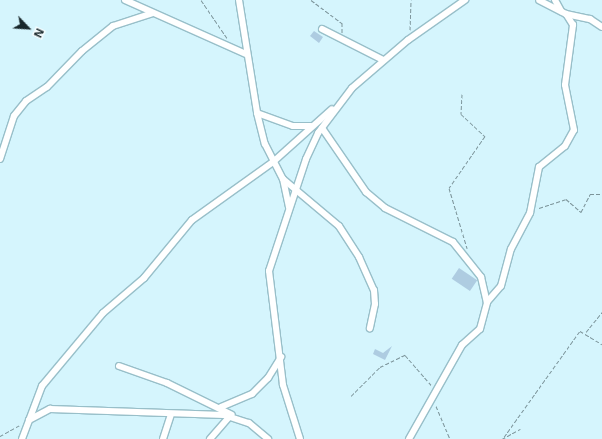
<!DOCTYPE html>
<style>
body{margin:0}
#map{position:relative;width:602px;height:439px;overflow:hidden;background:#d5f5fd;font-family:"Noto Sans",sans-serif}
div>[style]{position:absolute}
.building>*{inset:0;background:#aecce1;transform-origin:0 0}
.path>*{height:1px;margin-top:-0.5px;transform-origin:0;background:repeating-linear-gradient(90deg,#7c949a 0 4px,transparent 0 6px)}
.roads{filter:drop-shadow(1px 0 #98bfc9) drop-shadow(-1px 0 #98bfc9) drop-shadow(0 1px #98bfc9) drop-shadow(0 -1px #98bfc9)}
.street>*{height:6px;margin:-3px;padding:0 3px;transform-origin:3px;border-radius:3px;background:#fff}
span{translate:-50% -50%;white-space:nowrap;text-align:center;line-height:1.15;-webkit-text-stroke:3px #f5fdff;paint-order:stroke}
.north{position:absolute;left:8px;top:8px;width:40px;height:40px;-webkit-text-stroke:3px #f5fdff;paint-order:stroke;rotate:115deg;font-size:11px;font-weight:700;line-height:16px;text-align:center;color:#18272b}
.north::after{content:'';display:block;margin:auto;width:14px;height:18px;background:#18272b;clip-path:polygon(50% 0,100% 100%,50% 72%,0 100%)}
</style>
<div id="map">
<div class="building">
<div style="clip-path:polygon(314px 31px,323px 37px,319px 43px,310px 36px)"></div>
<div style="left:459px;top:268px;width:22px;height:13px;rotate:34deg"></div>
<div style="clip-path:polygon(392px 346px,385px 360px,373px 354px,375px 349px,383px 353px)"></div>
</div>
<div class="path">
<div style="left:201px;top:0;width:46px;rotate:55.6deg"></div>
<div style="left:311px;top:0;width:39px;rotate:37deg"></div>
<div style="left:342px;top:23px;width:10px;rotate:90deg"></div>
<div style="left:410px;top:30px;width:30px;rotate:-88deg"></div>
<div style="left:462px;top:94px;width:20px;rotate:93deg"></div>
<div style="left:461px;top:114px;width:33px;rotate:43deg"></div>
<div style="left:485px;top:136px;width:63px;rotate:124.7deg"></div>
<div style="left:449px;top:188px;width:63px;rotate:73.3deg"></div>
<div style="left:539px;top:208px;width:28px;rotate:-18deg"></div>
<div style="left:566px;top:199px;width:20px;rotate:41deg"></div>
<div style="left:581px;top:212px;width:20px;rotate:-63deg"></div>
<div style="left:590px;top:194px;width:12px"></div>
<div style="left:586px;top:332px;width:26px;rotate:-51deg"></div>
<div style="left:351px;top:396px;width:41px;rotate:-45deg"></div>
<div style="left:380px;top:367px;width:28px;rotate:-26deg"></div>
<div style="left:405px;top:355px;width:40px;rotate:49deg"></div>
<div style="left:436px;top:406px;width:36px;rotate:67deg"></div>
<div style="left:0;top:436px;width:23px;rotate:-29deg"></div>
<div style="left:504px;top:437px;width:130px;rotate:-54.4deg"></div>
<div style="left:580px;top:331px;width:26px;rotate:31deg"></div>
<div style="left:502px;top:439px;width:21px;rotate:-29deg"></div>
</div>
<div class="roads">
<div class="street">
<div style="left:125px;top:0;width:133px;rotate:24.1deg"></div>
<div style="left:239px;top:0;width:114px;rotate:80.9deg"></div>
<div style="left:257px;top:113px;width:32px;rotate:76deg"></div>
<div style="left:265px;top:144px;width:39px;rotate:63deg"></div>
<div style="left:283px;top:179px;width:29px;rotate:78deg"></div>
<div style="left:555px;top:0;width:13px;rotate:61deg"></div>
<div style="left:566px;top:14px;width:25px;rotate:12deg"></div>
<div style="left:590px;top:19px;width:14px;rotate:34deg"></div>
<div style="left:322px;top:29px;width:68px;rotate:26.9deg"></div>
<div style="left:257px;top:113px;width:38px;rotate:20deg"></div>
<div style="left:293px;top:126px;width:18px"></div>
<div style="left:322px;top:128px;width:78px;rotate:55.5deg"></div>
<div style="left:366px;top:192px;width:25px;rotate:40deg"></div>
<div style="left:385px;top:208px;width:76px;rotate:26.6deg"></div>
<div style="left:453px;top:242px;width:45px;rotate:51.3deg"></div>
<div style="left:481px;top:277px;width:26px;rotate:77deg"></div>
<div style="left:0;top:159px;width:45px;rotate:-72deg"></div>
<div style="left:14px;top:116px;width:19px;rotate:-51deg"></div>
<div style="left:26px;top:101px;width:25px;rotate:-34deg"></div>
<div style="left:47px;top:87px;width:50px;rotate:-45.8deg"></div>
<div style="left:82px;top:51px;width:40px;rotate:-39deg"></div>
<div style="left:113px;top:26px;width:40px;rotate:-18deg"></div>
<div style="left:283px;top:179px;width:73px;rotate:40deg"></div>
<div style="left:339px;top:226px;width:37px;rotate:57deg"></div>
<div style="left:359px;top:257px;width:36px;rotate:66deg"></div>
<div style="left:374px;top:290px;width:14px;rotate:86deg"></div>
<div style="left:375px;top:304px;width:25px;rotate:102deg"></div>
<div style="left:119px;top:366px;width:51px;rotate:19.5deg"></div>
<div style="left:167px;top:383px;width:72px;rotate:26.2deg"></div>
<div style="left:221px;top:407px;width:34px;rotate:-23deg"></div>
<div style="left:252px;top:394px;width:23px;rotate:-45deg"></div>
<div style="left:268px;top:378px;width:25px;rotate:-58deg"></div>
<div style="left:29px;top:420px;width:24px;rotate:-28deg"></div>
<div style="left:50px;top:409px;width:174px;rotate:2deg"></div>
<div style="left:224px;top:415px;width:26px;rotate:18deg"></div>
<div style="left:249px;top:423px;width:25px;rotate:40deg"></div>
<div style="left:22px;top:439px;width:57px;rotate:-69.3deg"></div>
<div style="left:42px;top:386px;width:95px;rotate:-50.1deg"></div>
<div style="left:103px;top:313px;width:54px;rotate:-40.5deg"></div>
<div style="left:144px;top:278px;width:75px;rotate:-50.4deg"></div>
<div style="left:192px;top:220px;width:100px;rotate:-35.6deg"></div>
<div style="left:273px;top:162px;width:79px;rotate:-41.9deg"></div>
<div style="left:163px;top:439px;width:26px;rotate:-72deg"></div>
<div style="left:210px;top:439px;width:30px;rotate:-49deg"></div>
<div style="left:300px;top:439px;width:57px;rotate:-107.5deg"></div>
<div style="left:283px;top:385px;width:115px;rotate:-97deg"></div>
<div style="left:269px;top:271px;width:118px;rotate:-71.7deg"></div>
<div style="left:306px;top:159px;width:29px;rotate:-65deg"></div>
<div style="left:318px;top:133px;width:56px;rotate:-52.9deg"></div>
<div style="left:352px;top:88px;width:74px;rotate:-40.6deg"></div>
<div style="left:408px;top:40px;width:70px;rotate:-35.1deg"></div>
<div style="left:409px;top:439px;width:108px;rotate:-60.6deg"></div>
<div style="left:462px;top:345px;width:24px;rotate:-42deg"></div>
<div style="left:480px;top:329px;width:28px;rotate:-75deg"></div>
<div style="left:487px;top:302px;width:21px;rotate:-49deg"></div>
<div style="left:501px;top:286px;width:38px;rotate:-75deg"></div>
<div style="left:511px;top:249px;width:41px;rotate:-62.2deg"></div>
<div style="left:530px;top:213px;width:47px;rotate:-78.9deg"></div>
<div style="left:539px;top:167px;width:33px;rotate:-39deg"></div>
<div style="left:565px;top:146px;width:18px;rotate:-61deg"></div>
<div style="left:574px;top:130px;width:46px;rotate:-101.3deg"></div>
<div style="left:565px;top:85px;width:61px;rotate:-82.4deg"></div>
<div style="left:573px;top:25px;width:13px;rotate:-122deg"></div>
<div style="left:566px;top:14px;width:30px;rotate:-153deg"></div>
</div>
</div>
<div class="north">N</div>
</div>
